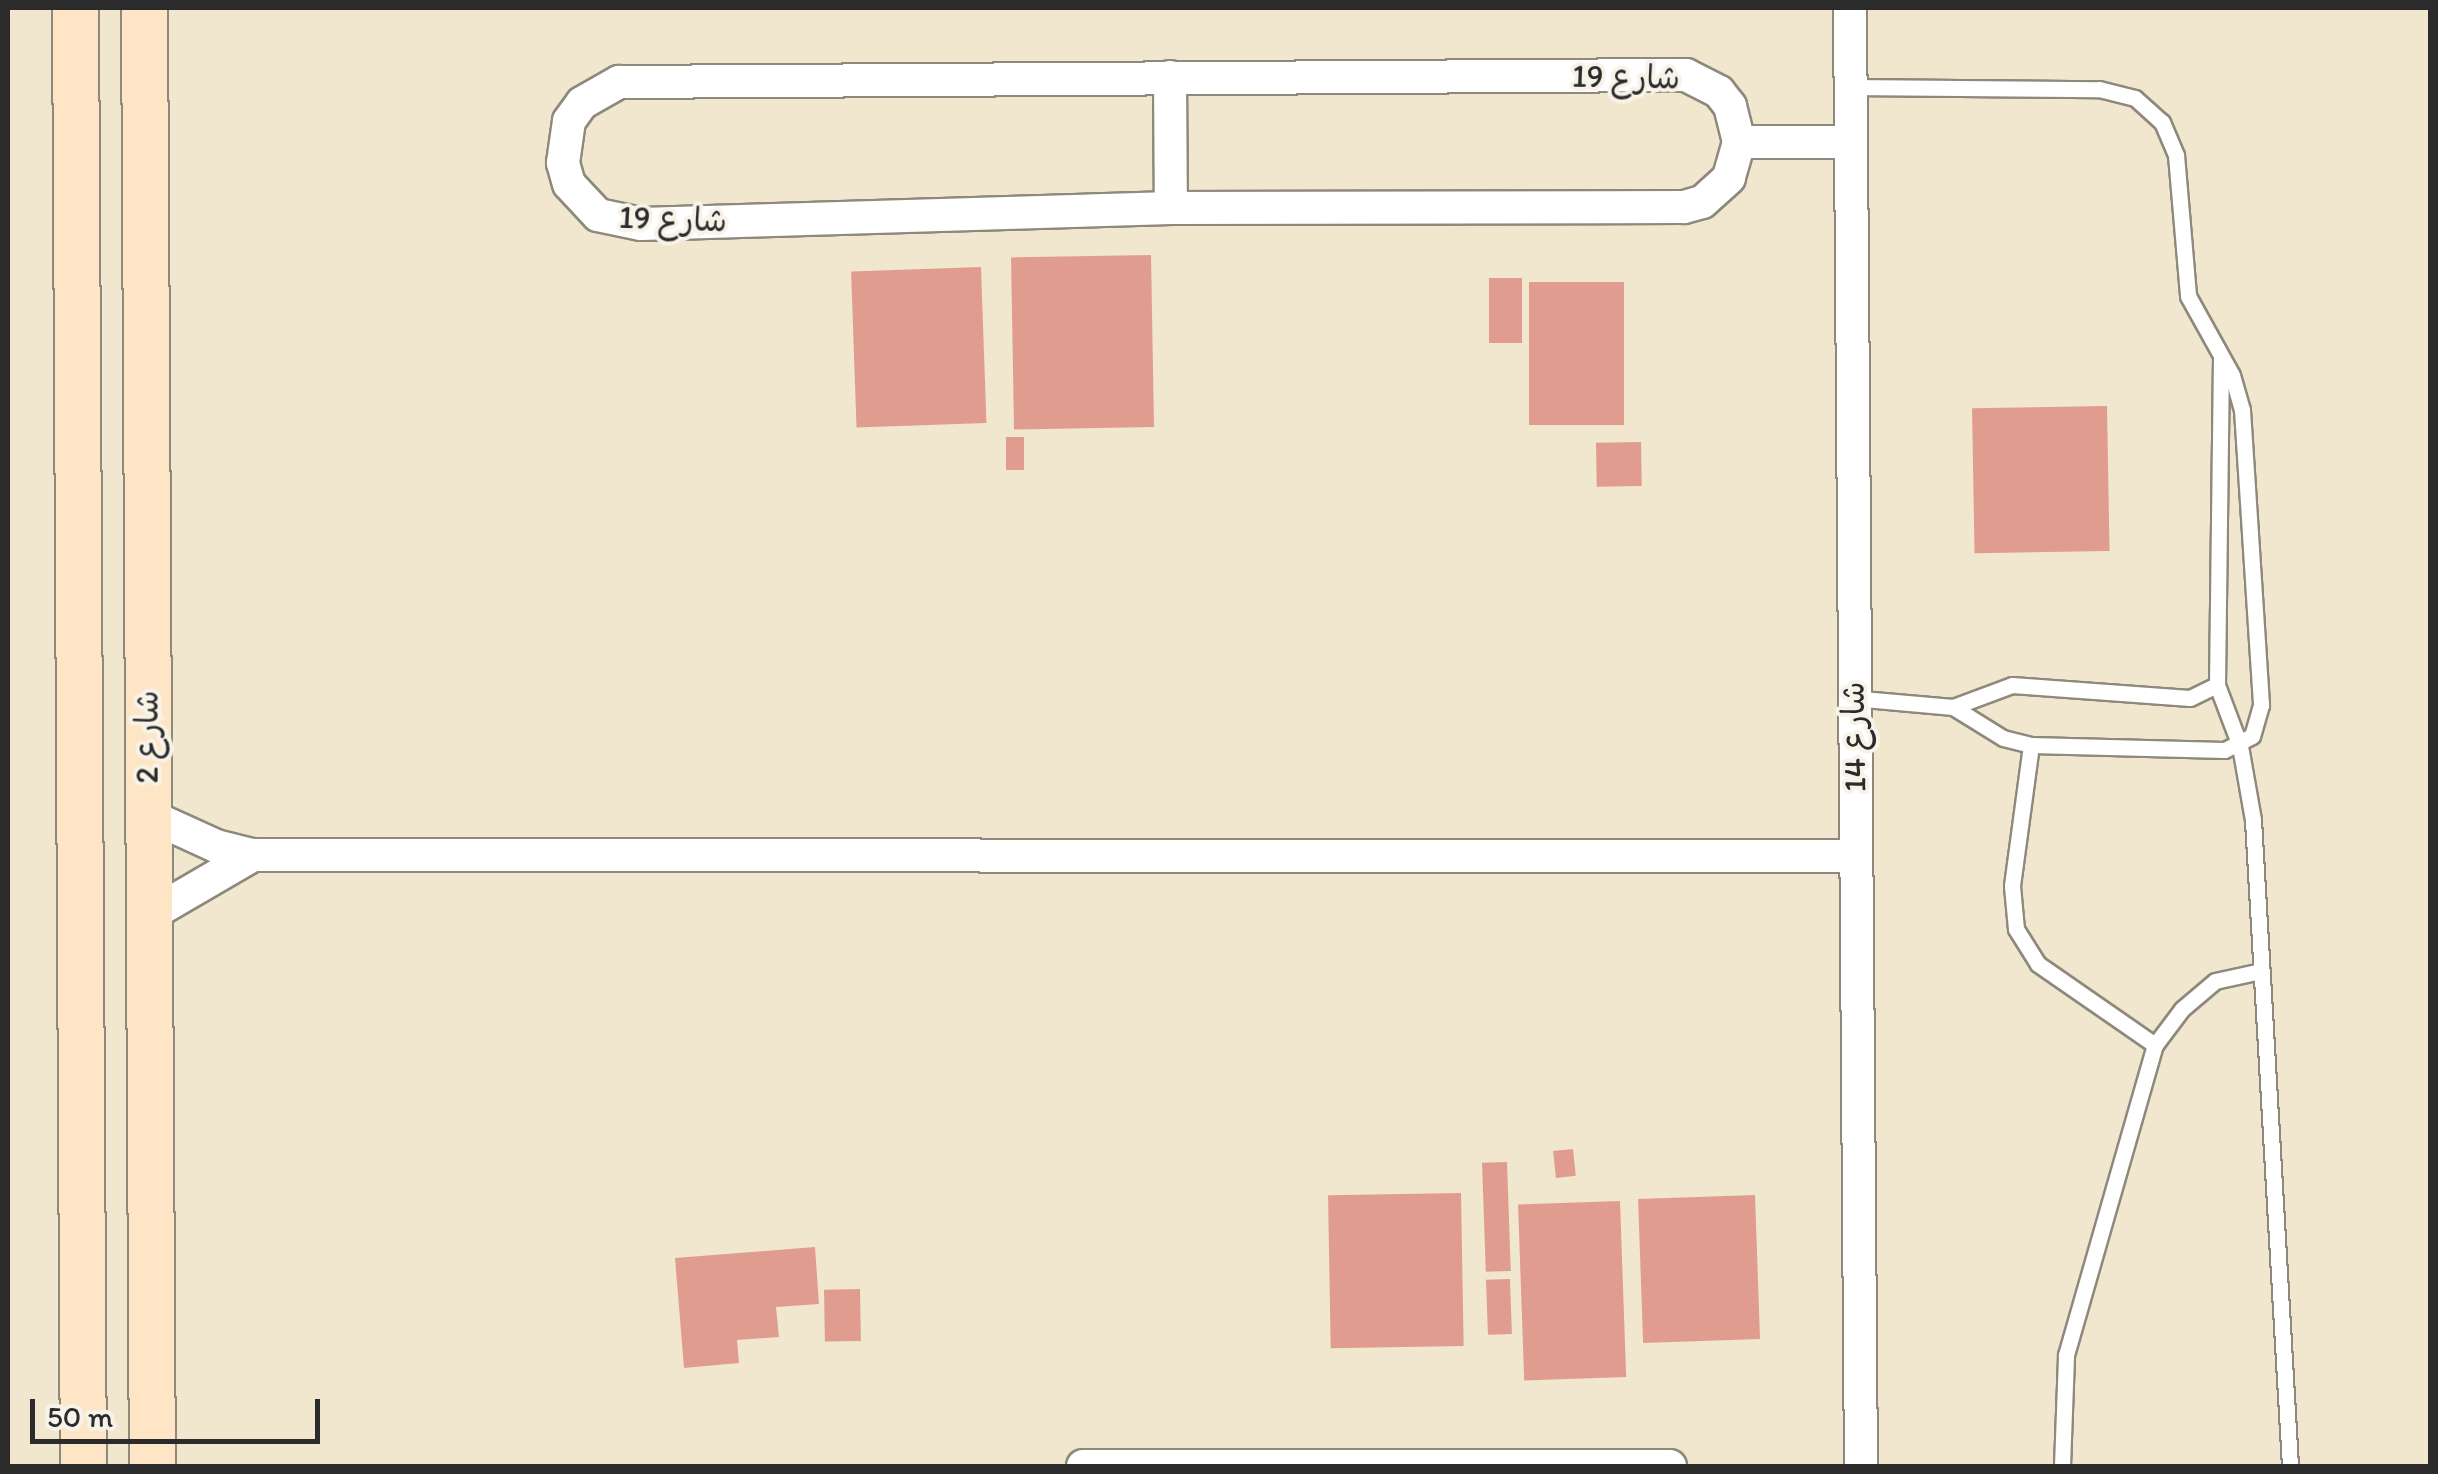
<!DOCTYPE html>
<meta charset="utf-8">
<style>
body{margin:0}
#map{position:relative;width:2438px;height:1474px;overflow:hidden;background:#f0e7ce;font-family:Itim,"Playpen Sans Arabic",sans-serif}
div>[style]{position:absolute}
.building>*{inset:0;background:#e09d8f;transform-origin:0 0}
.roads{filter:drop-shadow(2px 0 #8e897c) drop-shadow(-2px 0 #8e897c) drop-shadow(0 2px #8e897c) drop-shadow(0 -2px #8e897c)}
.lane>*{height:15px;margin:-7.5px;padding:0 7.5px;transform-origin:7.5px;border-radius:7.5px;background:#fff}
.street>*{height:32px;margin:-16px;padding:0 16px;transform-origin:16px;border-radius:16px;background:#fff}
.secondary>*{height:45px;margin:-22.5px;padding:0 22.5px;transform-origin:22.5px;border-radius:22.5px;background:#fee5c5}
span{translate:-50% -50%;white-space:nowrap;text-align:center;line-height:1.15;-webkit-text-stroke:8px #f7f3e8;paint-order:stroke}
.street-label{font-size:32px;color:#2b2b2b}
.frame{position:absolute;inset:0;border:10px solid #2b2b2b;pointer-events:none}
.scale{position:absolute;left:30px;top:1399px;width:290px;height:45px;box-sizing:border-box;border:5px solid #2b2b2b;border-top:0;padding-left:12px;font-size:30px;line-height:35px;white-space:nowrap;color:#2b2b2b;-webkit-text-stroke:8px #f7f3e8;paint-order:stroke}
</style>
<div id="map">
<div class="building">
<div style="left:1151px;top:255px;width:172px;height:140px;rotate:89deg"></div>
<div style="left:981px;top:267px;width:156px;height:130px;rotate:88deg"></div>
<div style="left:1489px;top:278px;width:33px;height:65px"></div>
<div style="left:1624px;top:282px;width:143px;height:95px;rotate:90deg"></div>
<div style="left:2107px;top:406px;width:145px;height:135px;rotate:89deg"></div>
<div style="left:1006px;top:437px;width:18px;height:33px"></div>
<div style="left:1641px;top:442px;width:44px;height:45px;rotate:89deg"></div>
<div style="left:1573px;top:1149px;width:27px;height:20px;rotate:84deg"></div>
<div style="left:1507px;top:1162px;width:109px;height:25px;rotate:88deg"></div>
<div style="left:1461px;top:1193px;width:153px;height:133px;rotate:89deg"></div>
<div style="left:1755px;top:1195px;width:144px;height:117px;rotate:88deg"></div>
<div style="left:1620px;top:1201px;width:176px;height:102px;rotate:88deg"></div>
<div style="clip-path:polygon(815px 1247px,819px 1304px,776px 1307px,779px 1337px,737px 1340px,739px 1363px,684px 1368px,675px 1258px)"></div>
<div style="left:1510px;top:1279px;width:55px;height:24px;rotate:88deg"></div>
<div style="left:860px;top:1289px;width:52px;height:36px;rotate:89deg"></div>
</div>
<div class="roads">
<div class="lane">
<div style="left:1849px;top:87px;width:250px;rotate:0.5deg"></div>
<div style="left:2099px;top:89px;width:37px;rotate:14deg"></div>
<div style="left:2135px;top:98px;width:36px;rotate:42deg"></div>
<div style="left:2162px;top:122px;width:36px;rotate:67deg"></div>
<div style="left:2176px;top:155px;width:142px;rotate:85.1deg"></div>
<div style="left:2188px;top:296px;width:90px;rotate:60.9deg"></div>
<div style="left:2232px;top:375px;width:36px;rotate:74deg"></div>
<div style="left:2242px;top:410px;width:296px;rotate:86.3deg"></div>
<div style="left:2261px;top:705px;width:32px;rotate:106deg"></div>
<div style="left:2252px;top:736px;width:31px;rotate:153deg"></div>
<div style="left:2224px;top:750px;width:193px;rotate:-178.5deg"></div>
<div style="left:2031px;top:745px;width:29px;rotate:-166deg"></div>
<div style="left:2003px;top:738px;width:59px;rotate:-148.2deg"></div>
<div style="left:1953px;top:707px;width:100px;rotate:-174.9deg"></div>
<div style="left:2217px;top:685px;width:65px;rotate:69.3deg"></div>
<div style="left:2240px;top:746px;width:75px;rotate:80deg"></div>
<div style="left:2253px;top:820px;width:647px;rotate:86.72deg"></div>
<div style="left:1953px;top:707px;width:63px;rotate:-20.4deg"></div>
<div style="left:2012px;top:685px;width:178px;rotate:4.2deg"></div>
<div style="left:2190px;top:698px;width:30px;rotate:-26deg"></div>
<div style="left:2217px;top:685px;width:327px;rotate:-89.3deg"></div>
<div style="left:2031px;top:745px;width:142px;rotate:97.7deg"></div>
<div style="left:2012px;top:886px;width:43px;rotate:84.7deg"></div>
<div style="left:2016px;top:929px;width:41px;rotate:57.8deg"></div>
<div style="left:2038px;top:964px;width:142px;rotate:34.7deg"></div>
<div style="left:2062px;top:1466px;width:111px;rotate:-87.9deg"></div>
<div style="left:2066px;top:1355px;width:323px;rotate:-74deg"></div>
<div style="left:2155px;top:1045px;width:45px;rotate:-53.1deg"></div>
<div style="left:2182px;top:1009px;width:43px;rotate:-40.3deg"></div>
<div style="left:2215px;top:981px;width:47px;rotate:-12.3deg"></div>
</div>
<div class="street">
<div style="left:1850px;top:8px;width:1458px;rotate:89.57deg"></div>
<div style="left:1686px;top:75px;width:37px;rotate:27deg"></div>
<div style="left:1719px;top:92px;width:18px;rotate:52deg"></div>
<div style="left:1730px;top:106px;width:37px;rotate:76deg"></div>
<div style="left:1739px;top:142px;width:37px;rotate:106deg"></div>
<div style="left:1729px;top:178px;width:36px;rotate:138deg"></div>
<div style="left:1702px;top:202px;width:19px;rotate:164deg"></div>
<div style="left:1684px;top:207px;width:513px;rotate:179.89deg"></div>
<div style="left:1171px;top:208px;width:530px;rotate:178.27deg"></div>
<div style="left:641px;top:224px;width:44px;rotate:-168.2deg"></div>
<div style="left:598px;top:215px;width:42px;rotate:-133.1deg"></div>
<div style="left:569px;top:184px;width:22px;rotate:-106deg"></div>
<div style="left:563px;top:163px;width:42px;rotate:-81.9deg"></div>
<div style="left:569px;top:121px;width:22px;rotate:-54deg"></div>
<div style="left:582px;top:103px;width:43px;rotate:-29.6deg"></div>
<div style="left:619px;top:82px;width:1067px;rotate:-0.38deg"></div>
<div style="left:1170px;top:77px;width:131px;rotate:89.6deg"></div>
<div style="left:1739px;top:142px;width:109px"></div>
<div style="left:148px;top:815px;width:75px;rotate:24.5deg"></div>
<div style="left:216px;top:846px;width:38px;rotate:14deg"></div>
<div style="left:253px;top:855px;width:1602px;rotate:0.04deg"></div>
<div style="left:148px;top:916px;width:121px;rotate:-30.2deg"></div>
<div style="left:1083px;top:1466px;width:587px"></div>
</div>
<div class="secondary">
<div style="left:75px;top:8px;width:1458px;rotate:89.69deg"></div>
<div style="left:144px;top:8px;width:1458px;rotate:89.69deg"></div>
</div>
</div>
<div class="street-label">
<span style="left:1626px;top:77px;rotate:1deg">شارع 19</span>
<span style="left:673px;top:219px;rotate:2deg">شارع 19</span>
<span style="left:147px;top:737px;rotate:-90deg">شارع 2</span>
<span style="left:1854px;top:737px;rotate:-91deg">شارع 14</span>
</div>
<div class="frame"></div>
<div class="scale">50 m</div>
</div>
